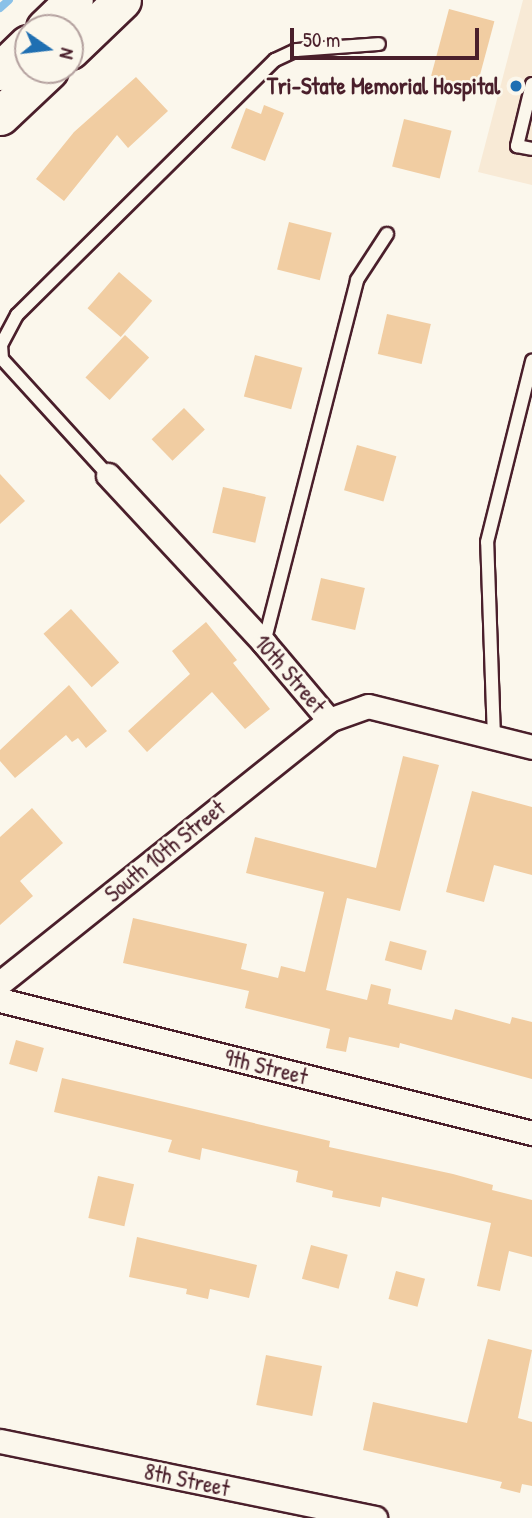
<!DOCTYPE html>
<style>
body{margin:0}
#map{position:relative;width:532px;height:1518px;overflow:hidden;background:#fbf7ec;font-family:"Patrick Hand",sans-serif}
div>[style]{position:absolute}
.built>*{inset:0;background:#f8ead6}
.stream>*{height:8px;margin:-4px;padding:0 4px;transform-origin:4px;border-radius:4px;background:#8ac1e8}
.building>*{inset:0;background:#f1cda2;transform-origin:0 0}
.roads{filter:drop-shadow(2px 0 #4a1f2b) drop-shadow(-2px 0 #4a1f2b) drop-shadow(0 2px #4a1f2b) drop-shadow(0 -2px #4a1f2b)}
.lane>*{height:12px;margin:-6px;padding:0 6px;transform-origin:6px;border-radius:6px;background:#fbf7ec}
.street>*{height:23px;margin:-11.5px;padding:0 11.5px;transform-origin:11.5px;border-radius:11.5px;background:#fbf7ec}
.primary>*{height:37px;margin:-18.5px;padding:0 18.5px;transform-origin:18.5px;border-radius:18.5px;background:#fbf7ec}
.dots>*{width:19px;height:19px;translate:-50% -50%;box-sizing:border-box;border:4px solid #fbf7ec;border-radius:50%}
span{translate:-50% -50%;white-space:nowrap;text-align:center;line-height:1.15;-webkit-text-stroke:5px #fbf7ec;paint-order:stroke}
.poi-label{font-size:23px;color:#4a1f2b;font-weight:700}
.right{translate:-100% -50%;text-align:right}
.street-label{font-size:23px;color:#4a1f2b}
.north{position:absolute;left:14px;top:14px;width:70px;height:70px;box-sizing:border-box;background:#fbf7ec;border:2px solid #b4a19f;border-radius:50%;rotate:104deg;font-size:19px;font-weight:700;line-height:28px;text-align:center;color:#4a1f2b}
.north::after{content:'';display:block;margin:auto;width:24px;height:32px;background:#1f6fb2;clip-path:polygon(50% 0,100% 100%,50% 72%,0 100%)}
.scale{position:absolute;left:290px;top:28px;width:189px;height:32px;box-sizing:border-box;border:4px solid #4a1f2b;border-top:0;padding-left:9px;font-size:21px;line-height:24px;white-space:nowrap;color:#4a1f2b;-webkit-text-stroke:5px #fbf7ec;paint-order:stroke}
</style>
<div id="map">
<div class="built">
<div style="clip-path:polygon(523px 0,532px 0,532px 185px,478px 172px)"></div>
</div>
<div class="stream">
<div style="left:0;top:8px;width:12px;rotate:-42deg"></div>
</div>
<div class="building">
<div style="left:449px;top:9px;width:47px;height:69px;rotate:15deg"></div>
<div style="clip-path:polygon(136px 77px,168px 111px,128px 148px,117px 135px,64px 201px,36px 179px,74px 132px)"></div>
<div style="clip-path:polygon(264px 105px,284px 113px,265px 161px,231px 148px,246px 108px,261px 114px)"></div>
<div style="left:404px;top:119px;width:49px;height:49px;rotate:14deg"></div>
<div style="left:289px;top:222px;width:44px;height:49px;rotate:14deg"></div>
<div style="left:119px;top:272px;width:44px;height:48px;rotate:41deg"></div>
<div style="left:387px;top:314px;width:45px;height:41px;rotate:13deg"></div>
<div style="left:125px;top:335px;width:33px;height:58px;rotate:43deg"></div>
<div style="left:255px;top:355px;width:49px;height:43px;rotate:15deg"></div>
<div style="left:184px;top:408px;width:30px;height:45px;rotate:46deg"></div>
<div style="left:357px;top:445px;width:41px;height:47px;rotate:16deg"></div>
<div style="clip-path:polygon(0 474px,25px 501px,0 524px)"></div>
<div style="left:223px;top:487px;width:44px;height:47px;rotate:13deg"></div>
<div style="left:321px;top:578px;width:45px;height:43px;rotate:13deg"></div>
<div style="left:71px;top:609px;width:72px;height:37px;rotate:48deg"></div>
<div style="clip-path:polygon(206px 622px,237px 660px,233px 663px,270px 709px,245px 729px,212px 692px,147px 752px,128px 731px,190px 674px,172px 651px)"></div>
<div style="clip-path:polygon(69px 685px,107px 731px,86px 748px,78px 738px,72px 742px,66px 735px,15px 778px,0 761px,0 750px)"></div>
<div style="clip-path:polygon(403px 756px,439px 765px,400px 911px,347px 898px,326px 990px,367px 1000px,371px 984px,391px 989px,388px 1004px,452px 1020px,455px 1009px,510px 1024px,512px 1017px,532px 1022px,532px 1079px,400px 1043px,399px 1048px,349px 1037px,346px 1052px,326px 1048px,330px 1029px,245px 1008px,249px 991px,123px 963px,133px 918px,247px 944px,241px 969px,278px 978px,281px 966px,305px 972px,324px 892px,246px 873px,255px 837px,376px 868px)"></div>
<div style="clip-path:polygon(472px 791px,532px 807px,532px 875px,494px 865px,484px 902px,446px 892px)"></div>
<div style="clip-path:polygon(32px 808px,63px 843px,20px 881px,33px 896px,0 925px,0 837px)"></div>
<div style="left:390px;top:941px;width:38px;height:20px;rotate:15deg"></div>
<div style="left:16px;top:1040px;width:29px;height:25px;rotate:16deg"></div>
<div style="clip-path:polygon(62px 1078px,330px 1141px,329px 1147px,453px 1174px,493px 1185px,492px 1190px,532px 1200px,532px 1257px,509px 1251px,500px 1291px,477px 1286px,491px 1223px,382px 1197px,380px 1207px,332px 1197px,333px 1191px,296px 1182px,298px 1171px,202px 1148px,200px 1160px,168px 1152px,172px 1140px,54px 1112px)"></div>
<div style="left:98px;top:1176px;width:37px;height:43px;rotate:13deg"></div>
<div style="clip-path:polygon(137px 1237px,257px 1265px,249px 1298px,210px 1289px,208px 1299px,186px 1294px,187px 1289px,129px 1277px)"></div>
<div style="left:311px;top:1245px;width:38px;height:35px;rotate:15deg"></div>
<div style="left:396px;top:1271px;width:30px;height:29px;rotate:15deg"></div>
<div style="clip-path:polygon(488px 1339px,532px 1350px,518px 1418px,532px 1422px,532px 1486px,522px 1484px,520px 1493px,500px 1488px,502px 1482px,363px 1450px,373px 1402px,467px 1423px)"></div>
<div style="left:266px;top:1355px;width:57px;height:51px;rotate:11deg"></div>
</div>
<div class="roads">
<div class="lane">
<div style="left:532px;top:84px;width:64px;rotate:103.6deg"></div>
<div style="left:517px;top:146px;width:15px;rotate:11deg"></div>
<div style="left:108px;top:475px;width:157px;rotate:-132.4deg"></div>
<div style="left:2px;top:359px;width:14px;rotate:-94deg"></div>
<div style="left:1px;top:345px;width:34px;rotate:-62deg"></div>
<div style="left:17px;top:315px;width:363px;rotate:-44.7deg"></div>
<div style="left:275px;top:60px;width:23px;rotate:-25deg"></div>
<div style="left:296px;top:50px;width:83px;rotate:-4.1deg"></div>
<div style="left:264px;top:643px;width:375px;rotate:-75.6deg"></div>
<div style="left:357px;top:280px;width:55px;rotate:-56.9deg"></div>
<div style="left:494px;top:738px;width:196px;rotate:-92deg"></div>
<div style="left:487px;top:542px;width:187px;rotate:-76deg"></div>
</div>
<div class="street">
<div style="left:108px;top:475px;width:229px;rotate:47.1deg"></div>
<div style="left:264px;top:643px;width:101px;rotate:49.8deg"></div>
<div style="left:0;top:983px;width:421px;rotate:-38.6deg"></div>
<div style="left:329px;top:720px;width:41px;rotate:-19.7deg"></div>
<div style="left:368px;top:706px;width:169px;rotate:14deg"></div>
<div style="left:0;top:1000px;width:548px;rotate:14.04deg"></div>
<div style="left:0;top:1441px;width:383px;rotate:11.6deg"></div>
</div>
<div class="primary">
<div style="left:45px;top:28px;width:40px;rotate:-44deg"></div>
<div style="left:70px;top:50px;width:72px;rotate:-43.9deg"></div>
<div style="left:0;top:71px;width:39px;rotate:-44deg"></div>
<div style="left:0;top:116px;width:67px;rotate:-43.2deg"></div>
</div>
</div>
<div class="dots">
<div style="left:516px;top:86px;background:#1f6fb2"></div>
</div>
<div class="poi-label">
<span class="right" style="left:500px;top:86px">Tri-State Memorial Hospital</span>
</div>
<div class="street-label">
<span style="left:290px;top:674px;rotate:49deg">10th Street</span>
<span style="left:165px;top:851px;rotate:-39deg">South 10th Street</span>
<span style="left:266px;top:1067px;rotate:14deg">9th Street</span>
<span style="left:187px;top:1480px;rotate:12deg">8th Street</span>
</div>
<div class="north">N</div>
<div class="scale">50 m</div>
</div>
